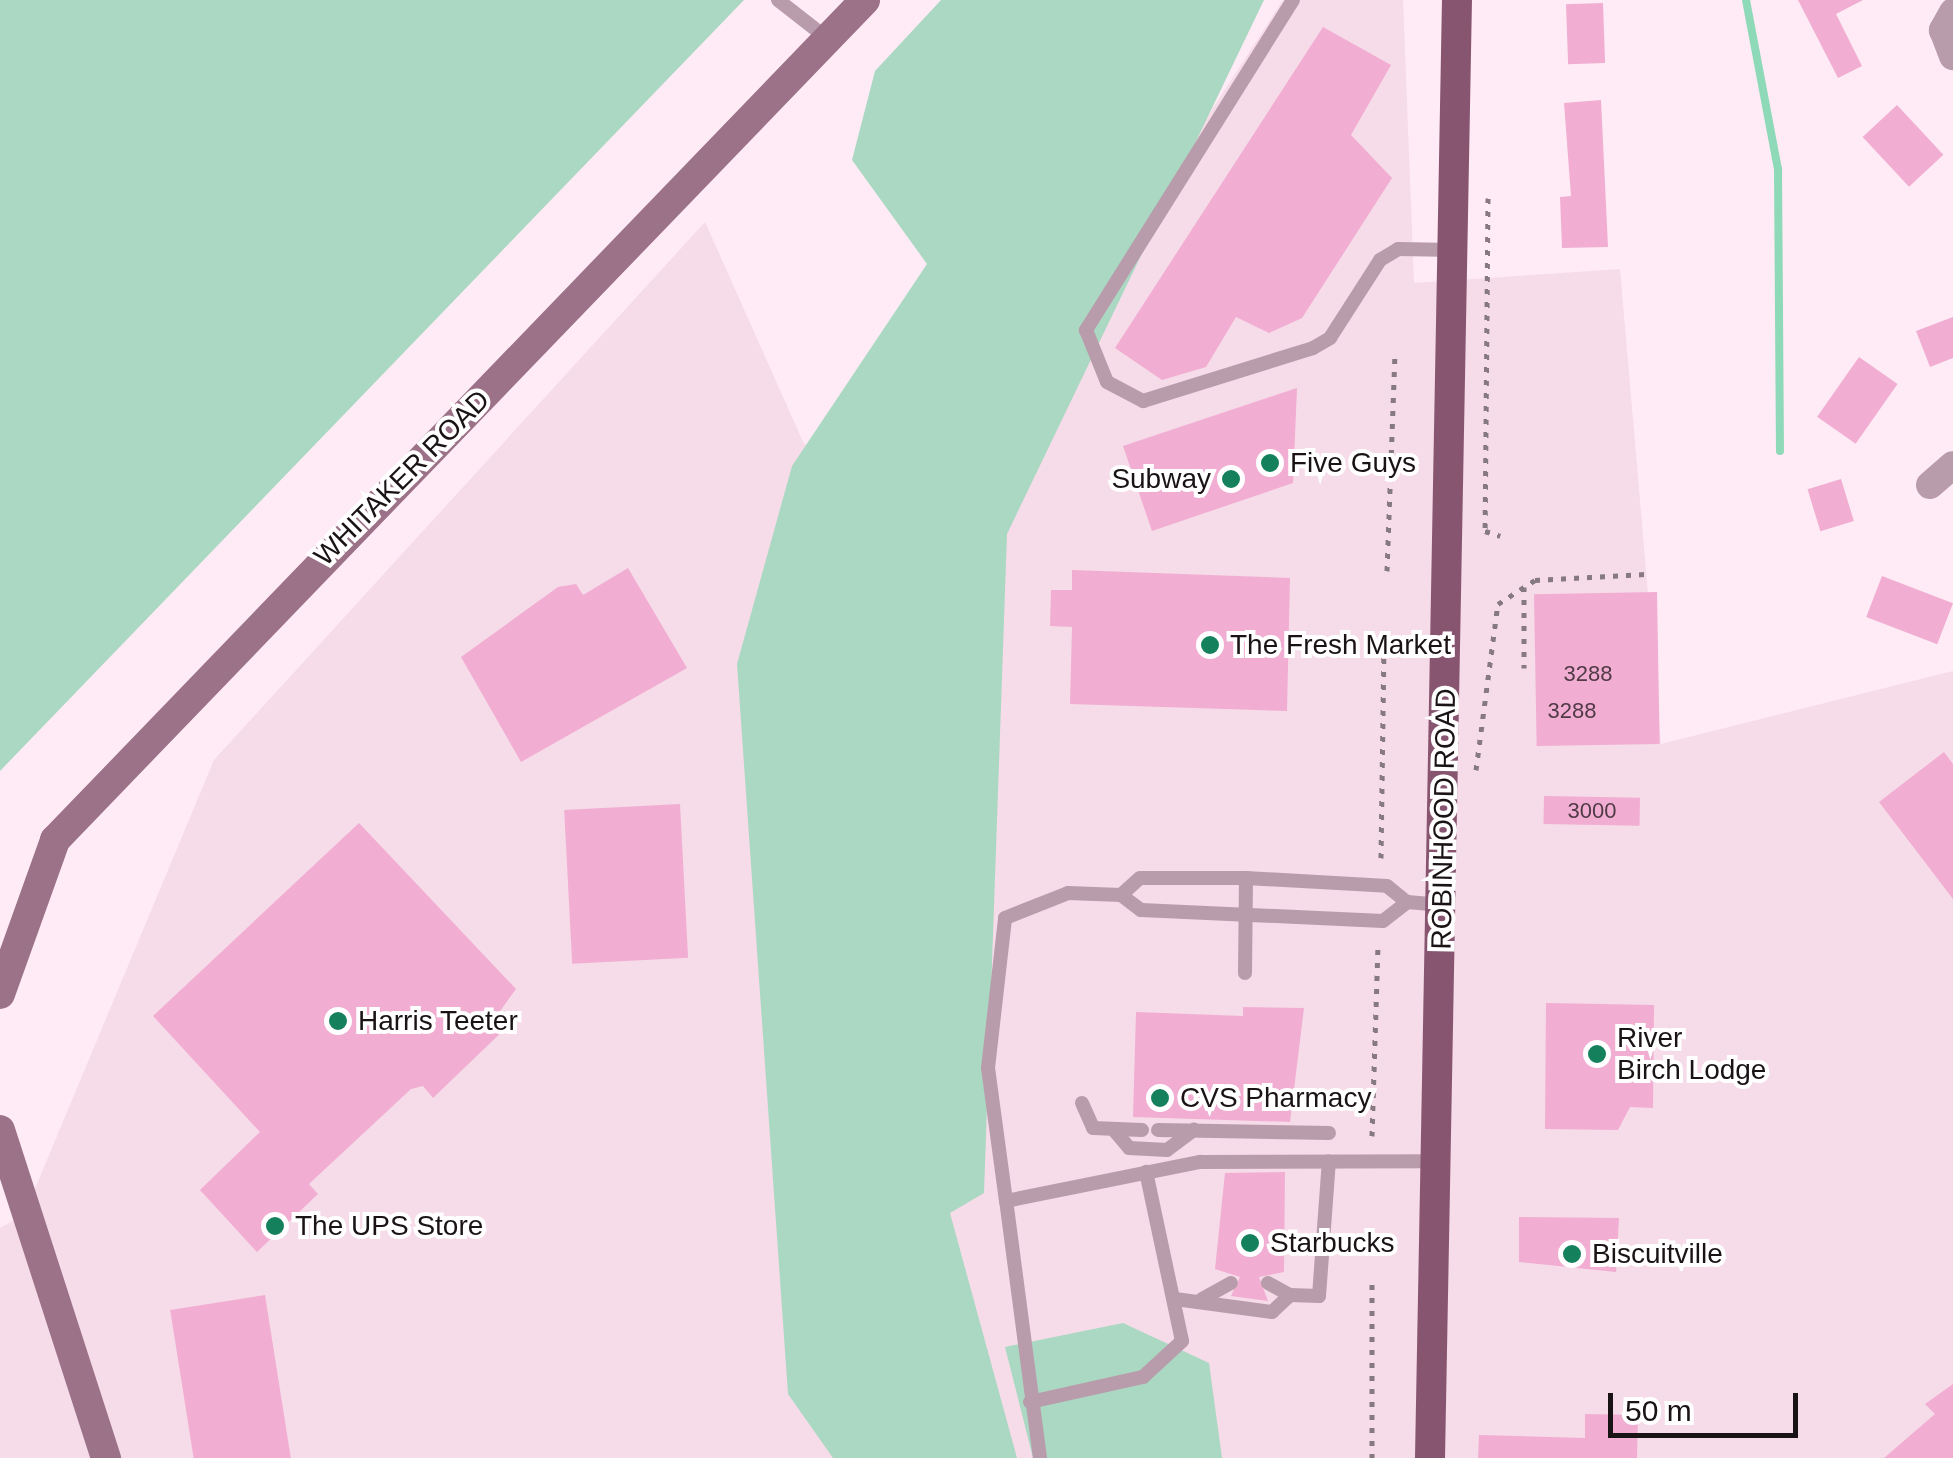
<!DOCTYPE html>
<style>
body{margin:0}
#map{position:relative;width:1953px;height:1458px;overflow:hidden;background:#ffebf5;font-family:Helvetica,sans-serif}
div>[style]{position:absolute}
.built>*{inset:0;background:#f6dbe9}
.green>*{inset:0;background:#abd8c2}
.stream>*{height:8px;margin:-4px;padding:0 4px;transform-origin:4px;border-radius:4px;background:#8ed9b7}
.building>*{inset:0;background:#f1aed2;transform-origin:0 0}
.path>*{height:5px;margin-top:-2.5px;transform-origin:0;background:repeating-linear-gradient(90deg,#86797f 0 5px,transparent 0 13px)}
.lane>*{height:14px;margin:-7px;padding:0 7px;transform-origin:7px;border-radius:7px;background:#b99cab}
.street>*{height:28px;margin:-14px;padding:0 14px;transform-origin:14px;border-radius:14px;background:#b99cab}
.secondary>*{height:30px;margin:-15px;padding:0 15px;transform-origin:15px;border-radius:15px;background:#9c7289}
.primary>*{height:30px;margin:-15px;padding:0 15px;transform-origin:15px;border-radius:15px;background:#875570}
.dots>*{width:28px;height:28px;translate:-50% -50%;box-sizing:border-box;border:5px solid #fff;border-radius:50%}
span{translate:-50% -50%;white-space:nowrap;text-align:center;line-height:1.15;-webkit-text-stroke:8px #fff;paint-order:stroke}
.number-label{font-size:22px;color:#503a45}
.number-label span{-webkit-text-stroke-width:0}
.poi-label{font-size:28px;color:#1a1316}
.left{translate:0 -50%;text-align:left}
.right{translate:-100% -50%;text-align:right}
.street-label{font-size:28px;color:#1a1316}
.scale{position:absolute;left:1608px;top:1393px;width:190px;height:45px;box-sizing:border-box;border:5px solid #1a1316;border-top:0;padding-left:12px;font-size:30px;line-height:35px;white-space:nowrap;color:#1a1316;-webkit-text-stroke:8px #fff;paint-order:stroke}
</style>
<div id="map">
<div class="built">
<div style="clip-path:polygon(1283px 0,1403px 0,1414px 283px,1620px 269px,1661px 744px,1953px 671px,1953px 1458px,0 1458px,0 1228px,24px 1215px,214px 760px,705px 222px,804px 444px,957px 503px)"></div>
</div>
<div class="green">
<div style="clip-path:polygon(0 0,744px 0,0 771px)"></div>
<div style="clip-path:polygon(941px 0,1264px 0,1007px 534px,984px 1193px,950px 1213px,1017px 1458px,833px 1458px,788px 1394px,737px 664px,792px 466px,927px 264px,852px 160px,875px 71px)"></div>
<div style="clip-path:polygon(1123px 1323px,1209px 1363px,1222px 1458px,1033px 1458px,1005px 1347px)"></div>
</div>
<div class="stream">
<div style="left:1746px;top:0;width:172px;rotate:79.3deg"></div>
<div style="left:1778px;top:169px;width:282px;rotate:89.6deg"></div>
</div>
<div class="building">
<div style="clip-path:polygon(1798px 0,1863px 0,1836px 14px,1862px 66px,1838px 78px)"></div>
<div style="left:1603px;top:3px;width:60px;height:37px;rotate:88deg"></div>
<div style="clip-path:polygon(1323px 27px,1391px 65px,1351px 135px,1392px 178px,1302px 318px,1269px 333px,1236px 317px,1206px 367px,1162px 380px,1115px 348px)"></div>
<div style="clip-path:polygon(1601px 100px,1608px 247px,1562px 248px,1560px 197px,1571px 196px,1564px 103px)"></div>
<div style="left:1897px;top:105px;width:68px;height:47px;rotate:47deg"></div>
<div style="clip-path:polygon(1953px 317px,1953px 358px,1930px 367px,1916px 331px)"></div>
<div style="left:1859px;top:357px;width:47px;height:73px;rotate:35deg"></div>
<div style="clip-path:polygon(1297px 388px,1293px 483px,1152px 531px,1123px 446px)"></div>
<div style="left:1841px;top:479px;width:44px;height:35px;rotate:73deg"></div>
<div style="clip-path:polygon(628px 568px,687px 668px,521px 762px,461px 657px,558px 587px,576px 584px,583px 595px)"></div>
<div style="clip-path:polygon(1072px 570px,1290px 578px,1287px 711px,1070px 704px,1072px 627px,1050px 626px,1051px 590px,1072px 590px)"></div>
<div style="left:1882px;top:576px;width:76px;height:44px;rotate:21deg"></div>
<div style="left:1657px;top:592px;width:152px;height:123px;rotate:89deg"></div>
<div style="clip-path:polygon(1944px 752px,1953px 764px,1953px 899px,1879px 802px)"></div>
<div style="left:1544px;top:796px;width:96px;height:28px;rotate:1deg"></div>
<div style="left:680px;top:804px;width:154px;height:116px;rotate:87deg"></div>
<div style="clip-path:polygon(359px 823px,516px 989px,498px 1014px,509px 1025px,433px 1098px,423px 1086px,411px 1089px,309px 1184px,318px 1194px,257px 1252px,200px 1190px,260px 1132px,153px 1016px)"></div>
<div style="clip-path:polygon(1546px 1003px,1654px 1005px,1653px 1108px,1630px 1107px,1618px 1130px,1545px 1129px)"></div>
<div style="clip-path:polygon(1243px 1007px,1304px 1008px,1290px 1122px,1133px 1117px,1136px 1012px,1243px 1016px)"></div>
<div style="clip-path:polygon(1285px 1172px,1284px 1272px,1259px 1277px,1268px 1301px,1231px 1296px,1240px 1277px,1215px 1269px,1225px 1173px)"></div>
<div style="clip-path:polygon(1519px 1217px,1619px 1218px,1616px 1272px,1519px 1262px)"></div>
<div style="left:265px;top:1295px;width:165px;height:96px;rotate:81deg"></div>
<div style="clip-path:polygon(1953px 1384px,1953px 1458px,1884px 1458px,1935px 1414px,1925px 1404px)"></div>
<div style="clip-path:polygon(1585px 1414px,1638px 1415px,1637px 1458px,1478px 1458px,1479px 1435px,1585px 1438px)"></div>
</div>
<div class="path">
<div style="left:1488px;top:198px;width:333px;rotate:90.5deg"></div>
<div style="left:1485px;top:531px;width:16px;rotate:18deg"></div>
<div style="left:1387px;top:571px;width:218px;rotate:-87.9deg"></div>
<div style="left:1524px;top:587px;width:81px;rotate:90deg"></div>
<div style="left:1476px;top:770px;width:167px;rotate:-82.5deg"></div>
<div style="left:1498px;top:604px;width:44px;rotate:-33deg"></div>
<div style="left:1535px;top:580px;width:111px;rotate:-3.1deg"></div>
<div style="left:1381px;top:858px;width:214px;rotate:-89.2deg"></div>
<div style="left:1372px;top:1136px;width:192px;rotate:-88.2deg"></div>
<div style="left:1372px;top:1458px;width:181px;rotate:-90deg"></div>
</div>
<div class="lane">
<div style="left:778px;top:0;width:63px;rotate:38deg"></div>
<div style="left:1293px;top:0;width:390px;rotate:122.1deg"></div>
<div style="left:1086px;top:330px;width:56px;rotate:68deg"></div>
<div style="left:1107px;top:382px;width:41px;rotate:27.8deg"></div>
<div style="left:1143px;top:401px;width:178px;rotate:-17.3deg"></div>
<div style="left:1313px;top:348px;width:20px;rotate:-30deg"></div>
<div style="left:1330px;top:338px;width:93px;rotate:-57.3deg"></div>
<div style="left:1380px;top:260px;width:21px;rotate:-31deg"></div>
<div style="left:1398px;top:249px;width:57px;rotate:1deg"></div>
<div style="left:1121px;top:895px;width:25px;rotate:-42deg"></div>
<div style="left:1140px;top:878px;width:106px"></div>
<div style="left:1246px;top:878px;width:141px;rotate:3.2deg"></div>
<div style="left:1387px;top:886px;width:26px;rotate:39deg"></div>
<div style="left:1407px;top:902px;width:35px;rotate:5deg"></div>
<div style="left:1245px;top:973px;width:95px;rotate:-89.4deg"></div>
<div style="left:1082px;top:1103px;width:27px;rotate:66deg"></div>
<div style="left:1093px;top:1128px;width:49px;rotate:2.3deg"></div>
<div style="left:1114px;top:1130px;width:23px;rotate:50deg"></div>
<div style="left:1129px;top:1148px;width:38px;rotate:3deg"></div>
<div style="left:1167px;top:1150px;width:34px;rotate:-37deg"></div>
<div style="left:1158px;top:1130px;width:171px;rotate:1deg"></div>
<div style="left:1006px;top:1201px;width:134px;rotate:-97.7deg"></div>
<div style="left:988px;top:1068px;width:151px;rotate:-83.5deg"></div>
<div style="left:1005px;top:918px;width:68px;rotate:-21.6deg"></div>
<div style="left:1068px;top:893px;width:53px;rotate:2.2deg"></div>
<div style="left:1121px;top:895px;width:25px;rotate:37deg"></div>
<div style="left:1141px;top:910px;width:242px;rotate:2.6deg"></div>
<div style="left:1383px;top:921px;width:31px;rotate:-38deg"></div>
<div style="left:1268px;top:1283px;width:25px;rotate:29deg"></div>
<div style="left:1175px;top:1299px;width:98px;rotate:7.6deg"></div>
<div style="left:1272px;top:1312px;width:25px;rotate:-43deg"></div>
<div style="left:1290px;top:1295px;width:29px;rotate:2deg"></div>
<div style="left:1319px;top:1296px;width:135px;rotate:-85.8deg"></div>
<div style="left:1202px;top:1299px;width:33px;rotate:-29deg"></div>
<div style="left:1030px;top:1402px;width:116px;rotate:-12.5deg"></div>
<div style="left:1143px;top:1377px;width:53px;rotate:-42.7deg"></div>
<div style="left:1182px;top:1341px;width:173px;rotate:-102deg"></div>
<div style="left:1040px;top:1458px;width:259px;rotate:-97.5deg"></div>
<div style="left:1006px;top:1201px;width:198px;rotate:-11.4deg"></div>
<div style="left:1200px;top:1162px;width:235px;rotate:-0.2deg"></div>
</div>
<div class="street">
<div style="left:1953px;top:12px;width:21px;rotate:119deg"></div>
<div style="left:1943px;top:30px;width:28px;rotate:69deg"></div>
<div style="left:1930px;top:485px;width:30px;rotate:-41deg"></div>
</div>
<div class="secondary">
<div style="left:0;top:994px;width:164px;rotate:-70.3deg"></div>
<div style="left:55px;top:840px;width:1167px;rotate:-46.04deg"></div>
<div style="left:0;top:1130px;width:345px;rotate:72.1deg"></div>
</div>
<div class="primary">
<div style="left:1430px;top:1458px;width:1458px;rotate:-88.94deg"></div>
</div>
<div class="dots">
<div style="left:1270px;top:463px;background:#14805c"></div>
<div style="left:1231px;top:479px;background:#14805c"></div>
<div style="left:1210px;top:645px;background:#14805c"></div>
<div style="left:338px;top:1021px;background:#14805c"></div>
<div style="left:1597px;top:1054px;background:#14805c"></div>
<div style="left:1160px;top:1098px;background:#14805c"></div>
<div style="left:275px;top:1226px;background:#14805c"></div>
<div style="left:1250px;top:1243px;background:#14805c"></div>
<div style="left:1572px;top:1254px;background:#14805c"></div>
</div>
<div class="number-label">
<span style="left:1588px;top:674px">3288</span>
<span style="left:1572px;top:711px">3288</span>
<span style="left:1592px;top:811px">3000</span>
</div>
<div class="poi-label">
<span class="left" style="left:1290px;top:463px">Five Guys</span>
<span class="right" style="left:1211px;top:479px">Subway</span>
<span class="left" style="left:1230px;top:645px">The Fresh Market</span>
<span class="left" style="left:358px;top:1021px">Harris Teeter</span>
<span class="left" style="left:1617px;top:1054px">River<br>Birch Lodge</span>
<span class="left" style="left:1180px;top:1098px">CVS Pharmacy</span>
<span class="left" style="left:295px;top:1226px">The UPS Store</span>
<span class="left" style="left:1270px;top:1243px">Starbucks</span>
<span class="left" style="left:1592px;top:1254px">Biscuitville</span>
</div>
<div class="street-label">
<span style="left:402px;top:478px;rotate:-45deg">WHITAKER ROAD</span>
<span style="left:1444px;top:819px;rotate:-89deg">ROBINHOOD ROAD</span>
</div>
<div class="scale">50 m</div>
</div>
